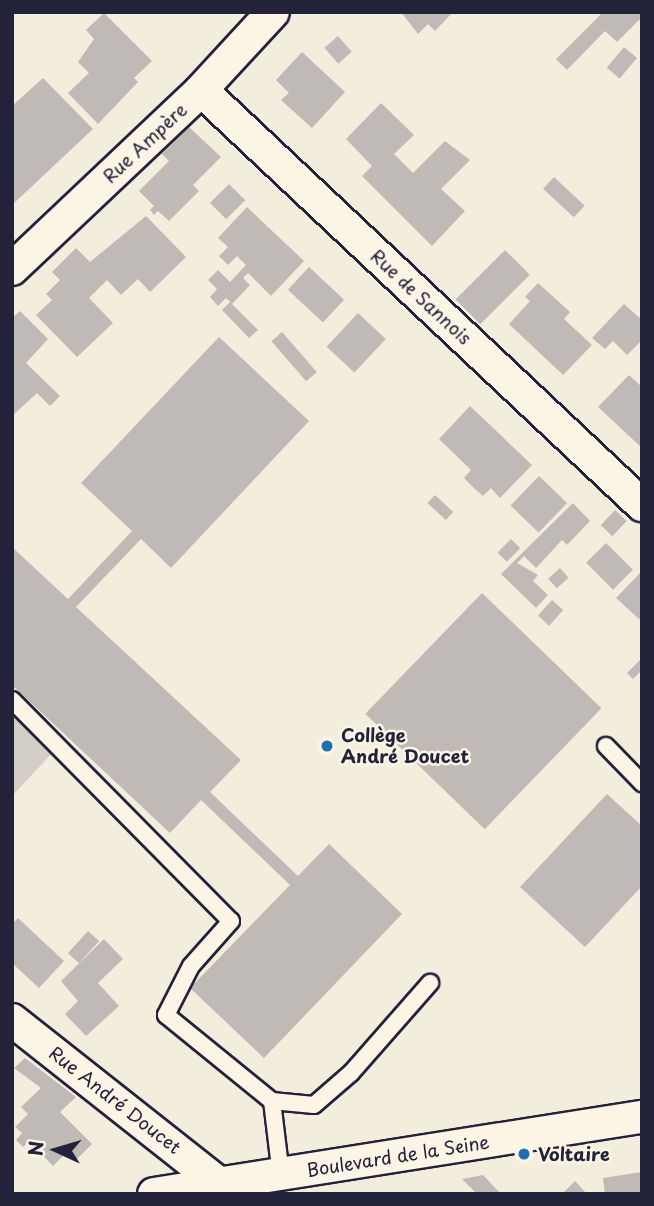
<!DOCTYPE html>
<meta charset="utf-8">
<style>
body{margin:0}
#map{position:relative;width:654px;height:1206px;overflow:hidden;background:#f3edde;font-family:"Playpen Sans",sans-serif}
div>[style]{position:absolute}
.green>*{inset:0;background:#d4cfc6}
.building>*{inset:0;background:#bfbab6;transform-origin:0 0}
.roads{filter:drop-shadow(2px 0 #22223b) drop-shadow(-2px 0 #22223b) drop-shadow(0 2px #22223b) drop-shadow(0 -2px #22223b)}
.service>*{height:16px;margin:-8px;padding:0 8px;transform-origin:8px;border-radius:8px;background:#fcf5e5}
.minor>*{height:32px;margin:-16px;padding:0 16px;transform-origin:16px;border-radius:16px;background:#fcf5e5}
.dots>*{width:19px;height:19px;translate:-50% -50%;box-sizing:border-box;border:4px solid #fcf5e5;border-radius:50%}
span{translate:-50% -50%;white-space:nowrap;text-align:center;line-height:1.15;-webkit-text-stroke:5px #fcf5e5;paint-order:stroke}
.street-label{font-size:18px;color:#22223b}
.poi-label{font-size:18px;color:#22223b;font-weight:700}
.left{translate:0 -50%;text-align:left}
.frame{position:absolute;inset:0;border:14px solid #22223b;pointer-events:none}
.north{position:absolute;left:21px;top:1115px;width:70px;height:70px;-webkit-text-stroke:5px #fcf5e5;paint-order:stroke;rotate:274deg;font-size:19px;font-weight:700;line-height:28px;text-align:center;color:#22223b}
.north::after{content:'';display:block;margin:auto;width:24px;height:32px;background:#22223b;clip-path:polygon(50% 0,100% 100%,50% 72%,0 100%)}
</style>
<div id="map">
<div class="green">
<div style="clip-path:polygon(12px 708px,55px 750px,12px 796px)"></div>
</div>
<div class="building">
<div style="clip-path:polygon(401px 12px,453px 12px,435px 31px,428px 24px,418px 34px)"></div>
<div style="clip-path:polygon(603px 12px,642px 12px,642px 17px,617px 42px,605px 31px,567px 70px,556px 59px)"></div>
<div style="clip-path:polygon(104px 13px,152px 61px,134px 78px,138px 82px,98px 124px,68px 93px,89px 73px,78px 62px,94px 39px,86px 30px)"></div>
<div style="left:338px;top:36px;width:21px;height:18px;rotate:49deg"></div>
<div style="left:624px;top:47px;width:17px;height:27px;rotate:40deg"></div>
<div style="clip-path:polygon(302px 52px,345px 92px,312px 128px,281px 100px,289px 93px,276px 80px)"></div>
<div style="clip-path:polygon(43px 78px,93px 129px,12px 205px,12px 106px)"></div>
<div style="clip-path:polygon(381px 103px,414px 135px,394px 154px,413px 173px,445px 141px,470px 160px,441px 189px,465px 211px,432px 246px,362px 176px,372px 166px,346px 139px)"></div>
<div style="clip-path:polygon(189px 127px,221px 157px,193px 185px,199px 191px,169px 221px,158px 211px,154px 215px,150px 210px,154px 206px,139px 191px,169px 161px,162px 154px)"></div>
<div style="left:554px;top:177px;width:42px;height:16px;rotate:43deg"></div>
<div style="left:229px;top:184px;width:23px;height:27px;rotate:45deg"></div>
<div style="clip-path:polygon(247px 207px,304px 261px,271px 296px,248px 273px,243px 278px,250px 285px,232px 304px,258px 330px,249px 338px,222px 310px,230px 302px,226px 298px,218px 306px,210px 297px,217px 289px,208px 280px,218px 270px,230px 282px,246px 265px,237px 256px,228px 265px,219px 256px,228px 247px,218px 238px)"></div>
<div style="clip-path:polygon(146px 216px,186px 257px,150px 292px,138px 279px,121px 295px,107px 280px,89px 298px,113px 323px,77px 357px,36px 315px,52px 300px,46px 294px,60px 280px,52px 272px,76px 248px,90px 262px)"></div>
<div style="left:505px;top:250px;width:35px;height:70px;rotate:45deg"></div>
<div style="left:309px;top:267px;width:48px;height:31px;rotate:43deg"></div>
<div style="clip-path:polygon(538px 283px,570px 312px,564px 319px,592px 345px,563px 375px,509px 324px,530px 301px,525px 297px)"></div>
<div style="clip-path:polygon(624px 304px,642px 320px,642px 340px,627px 355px,613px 341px,605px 349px,592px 338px)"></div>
<div style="clip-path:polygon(20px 311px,48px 339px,26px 363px,60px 396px,50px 406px,37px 393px,12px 416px,12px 318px)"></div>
<div style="left:358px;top:313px;width:38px;height:46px;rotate:43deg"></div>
<div style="left:282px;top:332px;width:53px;height:14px;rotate:49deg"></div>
<div style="clip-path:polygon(219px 337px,309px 421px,171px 568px,141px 539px,76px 607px,241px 760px,210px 792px,298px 876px,329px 844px,402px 914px,264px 1058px,190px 988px,290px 885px,201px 800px,170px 833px,12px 685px,12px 547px,68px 599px,132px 531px,81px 483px)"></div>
<div style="clip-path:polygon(629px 375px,642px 387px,642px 448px,598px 407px)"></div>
<div style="clip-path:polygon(470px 406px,532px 465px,500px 498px,491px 488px,483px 496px,475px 489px,464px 478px,471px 470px,439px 439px)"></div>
<div style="left:539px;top:476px;width:39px;height:41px;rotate:44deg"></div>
<div style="left:435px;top:495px;width:25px;height:11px;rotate:43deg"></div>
<div style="clip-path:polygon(573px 503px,590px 521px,567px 545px,562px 540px,536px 568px,524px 556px,517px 563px,538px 575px,533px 581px,548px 595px,536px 608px,501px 574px)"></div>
<div style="left:615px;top:510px;width:16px;height:21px;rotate:43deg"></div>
<div style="left:511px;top:539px;width:13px;height:19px;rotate:45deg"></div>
<div style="left:606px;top:543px;width:38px;height:28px;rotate:45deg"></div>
<div style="left:560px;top:568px;width:13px;height:16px;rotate:48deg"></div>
<div style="clip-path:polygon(642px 571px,642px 618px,639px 619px,616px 598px)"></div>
<div style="left:482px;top:593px;width:166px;height:168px;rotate:44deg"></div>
<div style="left:552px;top:600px;width:15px;height:21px;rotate:42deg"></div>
<div style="clip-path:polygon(642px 658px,642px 670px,633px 679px,627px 673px)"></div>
<div style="clip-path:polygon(607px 794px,642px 826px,642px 886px,585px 947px,520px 887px)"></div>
<div style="clip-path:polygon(18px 918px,64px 961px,39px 988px,12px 963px,12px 924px)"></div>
<div style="left:88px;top:931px;width:15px;height:30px;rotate:42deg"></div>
<div style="clip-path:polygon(104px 939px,123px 959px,98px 983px,119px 1006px,86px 1036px,65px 1014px,78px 1001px,61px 981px)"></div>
<div style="clip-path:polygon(25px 1058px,76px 1097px,60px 1112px,92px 1144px,76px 1160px,68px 1151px,53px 1166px,29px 1141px,23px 1147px,16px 1140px,22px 1133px,15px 1127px,28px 1114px,21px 1107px,41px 1088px,14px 1068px)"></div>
<div style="clip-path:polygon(642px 1172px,642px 1194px,605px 1194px,603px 1178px)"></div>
<div style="clip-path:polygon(483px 1175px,501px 1194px,477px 1194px,462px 1179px)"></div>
<div style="clip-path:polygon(575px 1181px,587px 1194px,562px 1194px)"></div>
</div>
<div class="roads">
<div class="service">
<div style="left:12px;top:700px;width:311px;rotate:45.3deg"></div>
<div style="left:231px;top:921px;width:60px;rotate:131.6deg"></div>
<div style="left:191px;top:966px;width:55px;rotate:117deg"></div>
<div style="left:166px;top:1015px;width:136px;rotate:39.1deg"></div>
<div style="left:272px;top:1101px;width:75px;rotate:83.1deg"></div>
<div style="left:606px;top:746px;width:52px;rotate:45.8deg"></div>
<div style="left:272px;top:1101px;width:42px;rotate:5.4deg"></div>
<div style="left:314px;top:1105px;width:49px;rotate:-40.9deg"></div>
<div style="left:351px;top:1073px;width:120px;rotate:-48.7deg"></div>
</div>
<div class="minor">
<div style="left:201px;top:90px;width:606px;rotate:43.26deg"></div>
<div style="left:12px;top:269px;width:260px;rotate:-43.4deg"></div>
<div style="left:201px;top:90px;width:106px;rotate:-47.3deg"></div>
<div style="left:12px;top:1020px;width:261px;rotate:38.3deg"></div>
<div style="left:154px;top:1194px;width:494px;rotate:-9deg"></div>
</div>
</div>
<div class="dots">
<div style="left:327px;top:746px;background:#1f6fb2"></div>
<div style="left:524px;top:1154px;background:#1f6fb2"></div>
</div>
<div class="street-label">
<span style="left:145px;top:143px;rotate:-43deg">Rue Ampère</span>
<span style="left:421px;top:297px;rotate:43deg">Rue de Sannois</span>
<span style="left:115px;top:1100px;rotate:38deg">Rue André Doucet</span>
<span style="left:398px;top:1156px;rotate:-9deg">Boulevard de la Seine</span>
</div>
<div class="poi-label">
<span class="left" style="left:341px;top:746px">Collège<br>André Doucet</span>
<span class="left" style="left:538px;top:1154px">Voltaire</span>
</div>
<div class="frame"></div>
<div class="north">N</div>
</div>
